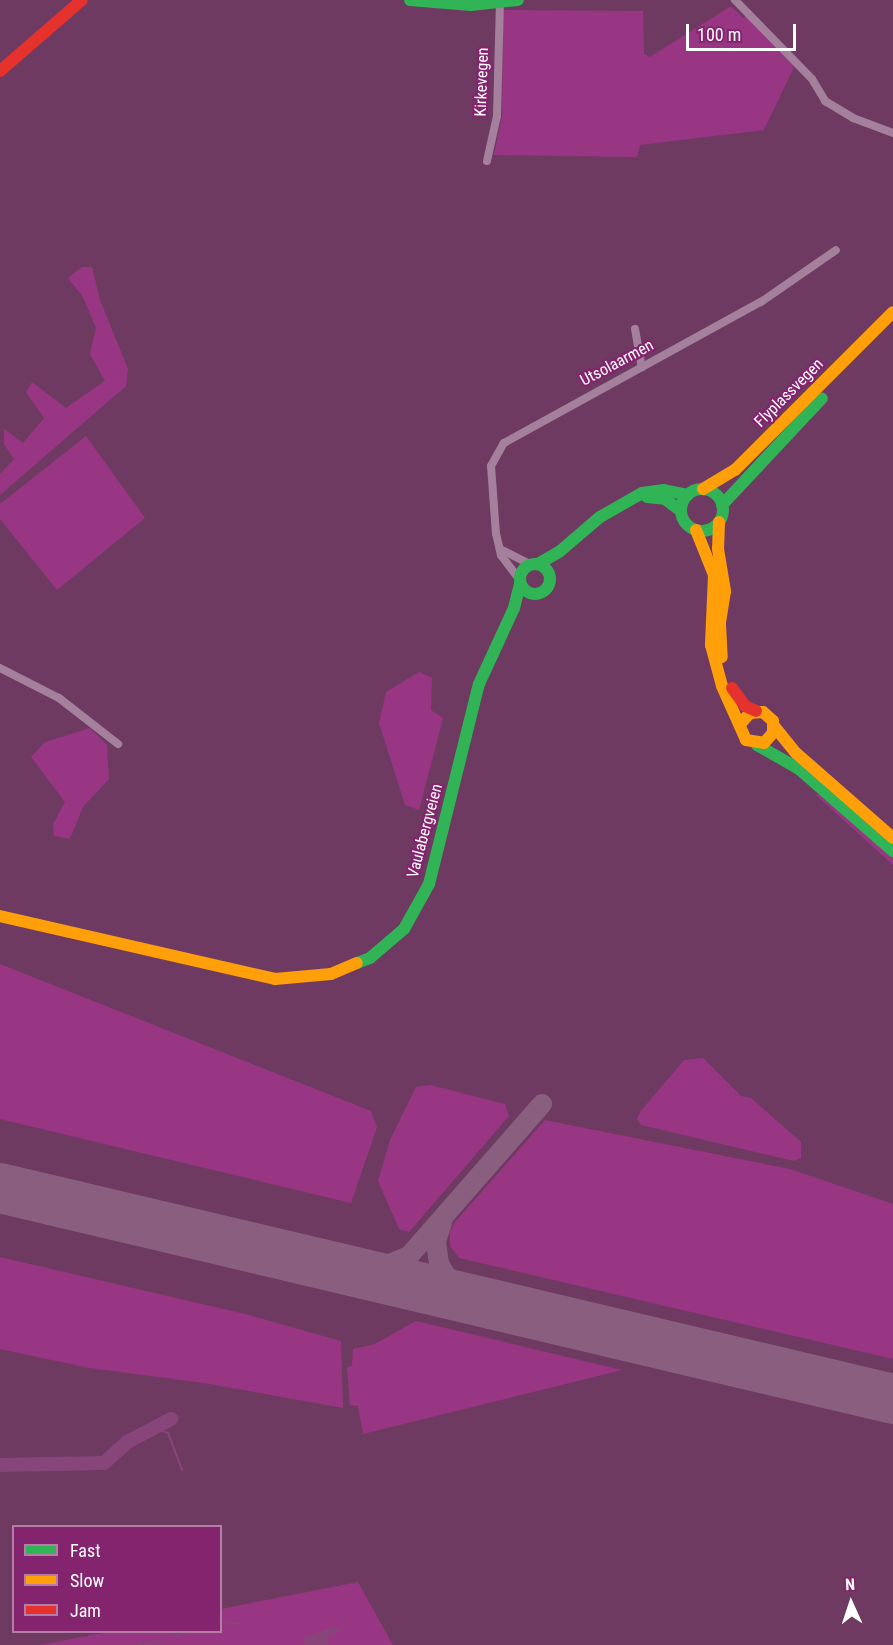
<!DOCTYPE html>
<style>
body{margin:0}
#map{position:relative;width:893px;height:1645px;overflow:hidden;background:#6e3a62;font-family:"Roboto Condensed",sans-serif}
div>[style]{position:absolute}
.green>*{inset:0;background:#993683}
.water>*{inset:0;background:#884579}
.stream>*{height:2px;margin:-1px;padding:0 1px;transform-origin:1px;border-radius:1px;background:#884579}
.river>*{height:14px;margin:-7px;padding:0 7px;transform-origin:7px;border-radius:7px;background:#884579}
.taxiway>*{height:20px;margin:-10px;padding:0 10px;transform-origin:10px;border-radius:10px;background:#895e7f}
.runway>*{height:50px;margin:-25px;padding:0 25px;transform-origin:25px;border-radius:25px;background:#895e7f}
.street>*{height:8px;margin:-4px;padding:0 4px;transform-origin:4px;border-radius:4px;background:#a4809c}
.fast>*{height:12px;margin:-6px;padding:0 6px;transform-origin:6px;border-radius:6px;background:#30b455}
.fast>.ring{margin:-6px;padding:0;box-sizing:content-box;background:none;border:12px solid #30b455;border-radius:50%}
.slow>*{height:12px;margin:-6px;padding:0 6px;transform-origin:6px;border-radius:6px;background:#ff9f0a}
.jam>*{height:12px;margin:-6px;padding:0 6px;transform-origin:6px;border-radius:6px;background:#e5322d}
span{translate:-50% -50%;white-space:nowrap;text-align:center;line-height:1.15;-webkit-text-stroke:4.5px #84246e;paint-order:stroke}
.street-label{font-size:16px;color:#fff}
.legend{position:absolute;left:12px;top:1525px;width:210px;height:108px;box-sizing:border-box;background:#84246e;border:2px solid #b57ca8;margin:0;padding:8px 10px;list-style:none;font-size:18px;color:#fff}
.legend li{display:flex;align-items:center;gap:12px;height:30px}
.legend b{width:30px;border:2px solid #b57ca8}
.north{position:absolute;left:821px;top:1573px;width:60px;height:60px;-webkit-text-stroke:4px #84246e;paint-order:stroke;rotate:357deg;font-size:16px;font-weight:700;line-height:24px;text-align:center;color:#fff}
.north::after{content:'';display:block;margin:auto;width:21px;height:27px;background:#fff;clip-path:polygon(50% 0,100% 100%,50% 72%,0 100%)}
.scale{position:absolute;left:686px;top:24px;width:110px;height:27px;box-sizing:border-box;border:3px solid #fff;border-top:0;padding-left:8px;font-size:18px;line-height:21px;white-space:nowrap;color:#fff;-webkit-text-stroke:4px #84246e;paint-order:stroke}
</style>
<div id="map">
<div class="green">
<div style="clip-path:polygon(731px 6px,743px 18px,746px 16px,794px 67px,764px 130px,640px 145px,637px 157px,494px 155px,502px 116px,503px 10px,643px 11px,644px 54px,650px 57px)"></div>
<div style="clip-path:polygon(82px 267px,92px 267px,100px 300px,128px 369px,126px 386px,0 495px,0 474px,14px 459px,4px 444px,4px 429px,23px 443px,44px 418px,26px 392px,32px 382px,66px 408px,105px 381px,90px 354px,96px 328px,83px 297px,68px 278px)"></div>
<div style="clip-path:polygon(86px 436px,145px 518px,57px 590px,0 519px,0 504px)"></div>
<div style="clip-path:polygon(419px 672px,432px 678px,431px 710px,443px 718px,419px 810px,405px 805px,379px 723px,386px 692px)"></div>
<div style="clip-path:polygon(90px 728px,107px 745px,109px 779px,83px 807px,70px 839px,54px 836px,53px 824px,65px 802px,31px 757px,45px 742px)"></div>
<div style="clip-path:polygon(820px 793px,893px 856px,893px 865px,816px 795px)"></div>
<div style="clip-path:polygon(0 964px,371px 1111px,377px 1127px,351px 1203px,0 1119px)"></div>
<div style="clip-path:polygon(703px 1058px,741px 1096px,751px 1098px,801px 1142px,801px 1158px,794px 1161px,641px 1125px,637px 1119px,640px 1112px,684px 1060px)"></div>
<div style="clip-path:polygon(430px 1085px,505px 1104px,509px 1116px,409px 1232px,399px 1229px,378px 1181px,390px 1140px,416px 1087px)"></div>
<div style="clip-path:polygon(545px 1120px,790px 1169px,893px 1204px,893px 1359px,459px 1258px,450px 1246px,450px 1232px,455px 1222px)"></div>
<div style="clip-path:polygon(0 1257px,245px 1314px,341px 1341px,343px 1408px,204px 1383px,89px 1368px,0 1349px)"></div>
<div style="clip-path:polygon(416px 1321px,622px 1370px,363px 1434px,358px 1406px,350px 1405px,347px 1367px,352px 1366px,353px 1349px,375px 1344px)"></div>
<div style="clip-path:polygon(358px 1582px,393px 1645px,40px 1645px,108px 1632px,220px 1632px,221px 1609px)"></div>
</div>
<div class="water">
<div style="clip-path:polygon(334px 1627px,341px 1631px,329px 1635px,328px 1645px,304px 1645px,305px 1637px)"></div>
</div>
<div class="stream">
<div style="left:156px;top:1429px;width:13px;rotate:18deg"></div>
<div style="left:168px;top:1433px;width:40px;rotate:69deg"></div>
<div style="left:220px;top:1622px;width:20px;rotate:6deg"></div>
<div style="left:170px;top:1637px;width:21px;rotate:-14deg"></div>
<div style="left:139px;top:1645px;width:24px;rotate:-12deg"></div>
</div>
<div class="river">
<div style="left:0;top:1465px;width:104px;rotate:-1.1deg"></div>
<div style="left:104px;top:1463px;width:31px;rotate:-42deg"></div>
<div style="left:127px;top:1442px;width:50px;rotate:-27.6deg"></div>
</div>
<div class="taxiway">
<div style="left:442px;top:1223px;width:20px;rotate:108deg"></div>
<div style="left:436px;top:1242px;width:22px;rotate:82deg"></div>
<div style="left:439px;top:1264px;width:26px;rotate:59deg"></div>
<div style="left:452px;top:1286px;width:21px;rotate:35deg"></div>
<div style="left:337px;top:1267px;width:48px;rotate:-1.2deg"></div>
<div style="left:385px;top:1266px;width:26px;rotate:-23deg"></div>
<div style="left:409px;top:1256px;width:202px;rotate:-48.8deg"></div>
</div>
<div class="runway">
<div style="left:0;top:1188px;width:918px;rotate:13.29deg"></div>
</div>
<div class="street">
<div style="left:735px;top:0;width:110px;rotate:45.7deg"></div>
<div style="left:812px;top:79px;width:26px;rotate:59deg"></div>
<div style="left:825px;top:101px;width:33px;rotate:31deg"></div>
<div style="left:853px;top:118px;width:43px;rotate:20.6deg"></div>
<div style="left:487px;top:161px;width:46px;rotate:-77.5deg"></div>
<div style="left:497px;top:116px;width:113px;rotate:-88.5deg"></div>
<div style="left:635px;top:329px;width:39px;rotate:80deg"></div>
<div style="left:500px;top:549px;width:34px;rotate:27deg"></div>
<div style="left:519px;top:579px;width:30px;rotate:-127deg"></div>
<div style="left:501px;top:555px;width:22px;rotate:-103deg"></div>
<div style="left:496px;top:534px;width:68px;rotate:-94.2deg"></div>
<div style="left:491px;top:466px;width:26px;rotate:-61deg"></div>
<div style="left:504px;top:443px;width:293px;rotate:-28.8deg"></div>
<div style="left:761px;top:302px;width:91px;rotate:-34.7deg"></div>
<div style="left:0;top:668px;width:66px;rotate:27deg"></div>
<div style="left:59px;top:698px;width:75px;rotate:37.9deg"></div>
</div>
<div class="fast">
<div style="left:410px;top:0;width:61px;rotate:4.7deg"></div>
<div style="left:471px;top:5px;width:47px;rotate:-6.1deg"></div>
<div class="ring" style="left:681px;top:489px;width:30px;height:30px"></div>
<div style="left:647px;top:497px;width:18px;rotate:6deg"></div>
<div style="left:665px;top:499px;width:20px;rotate:37deg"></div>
<div style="left:722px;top:505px;width:146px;rotate:-46.9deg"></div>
<div class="ring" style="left:520px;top:564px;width:18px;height:18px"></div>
<div style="left:538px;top:564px;width:24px;rotate:-30deg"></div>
<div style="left:559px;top:552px;width:54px;rotate:-40.5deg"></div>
<div style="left:600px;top:517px;width:48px;rotate:-29.7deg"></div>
<div style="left:642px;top:493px;width:22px;rotate:-8deg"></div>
<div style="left:664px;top:490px;width:24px;rotate:12deg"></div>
<div style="left:757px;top:745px;width:48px;rotate:29.7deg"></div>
<div style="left:799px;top:769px;width:125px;rotate:41.1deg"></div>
<div style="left:357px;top:963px;width:14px;rotate:-21deg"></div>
<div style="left:370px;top:958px;width:45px;rotate:-40.5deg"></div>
<div style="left:404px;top:929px;width:51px;rotate:-60.9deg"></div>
<div style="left:429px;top:884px;width:206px;rotate:-76deg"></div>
<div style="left:479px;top:684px;width:84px;rotate:-65.3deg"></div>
<div style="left:514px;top:608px;width:25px;rotate:-76deg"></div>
</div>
<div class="slow">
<div style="left:703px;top:489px;width:37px;rotate:-31deg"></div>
<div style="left:735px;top:470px;width:223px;rotate:-45deg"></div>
<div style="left:719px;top:522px;width:27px;rotate:92deg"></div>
<div style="left:718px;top:549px;width:43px;rotate:80.5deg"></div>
<div style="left:725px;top:591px;width:33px;rotate:99deg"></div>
<div style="left:720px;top:624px;width:33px;rotate:87deg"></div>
<div style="left:696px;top:530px;width:48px;rotate:68.2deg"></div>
<div style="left:714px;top:575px;width:70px;rotate:92.5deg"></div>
<div style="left:711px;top:645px;width:42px;rotate:75deg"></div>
<div style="left:722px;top:686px;width:59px;rotate:66deg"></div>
<div style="left:746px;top:740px;width:18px;rotate:9deg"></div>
<div style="left:764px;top:743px;width:13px;rotate:-48deg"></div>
<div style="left:773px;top:733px;width:12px;rotate:-90deg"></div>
<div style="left:773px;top:721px;width:13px;rotate:-138deg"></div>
<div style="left:763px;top:712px;width:13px;rotate:176deg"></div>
<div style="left:750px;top:713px;width:13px;rotate:132deg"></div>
<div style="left:774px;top:726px;width:35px;rotate:51deg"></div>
<div style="left:796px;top:753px;width:129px;rotate:41.2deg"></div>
<div style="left:0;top:916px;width:282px;rotate:12.9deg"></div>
<div style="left:275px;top:979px;width:56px;rotate:-5.1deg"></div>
<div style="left:331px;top:974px;width:28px;rotate:-23deg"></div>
</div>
<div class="jam">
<div style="left:0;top:71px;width:108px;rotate:-40.9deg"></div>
<div style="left:732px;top:688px;width:22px;rotate:54deg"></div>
<div style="left:745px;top:706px;width:12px;rotate:24deg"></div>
</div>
<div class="street-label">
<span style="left:482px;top:82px;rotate:-88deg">Kirkevegen</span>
<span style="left:617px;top:363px;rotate:-28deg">Utsolaarmen</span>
<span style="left:789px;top:393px;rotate:-45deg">Flyplassvegen</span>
<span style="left:425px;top:831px;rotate:-75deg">Vaulabergveien</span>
</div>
<ul class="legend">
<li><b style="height:8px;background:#30b455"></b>Fast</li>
<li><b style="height:8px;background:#ff9f0a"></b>Slow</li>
<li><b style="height:8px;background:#e5322d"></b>Jam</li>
</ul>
<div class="north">N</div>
<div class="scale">100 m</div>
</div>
